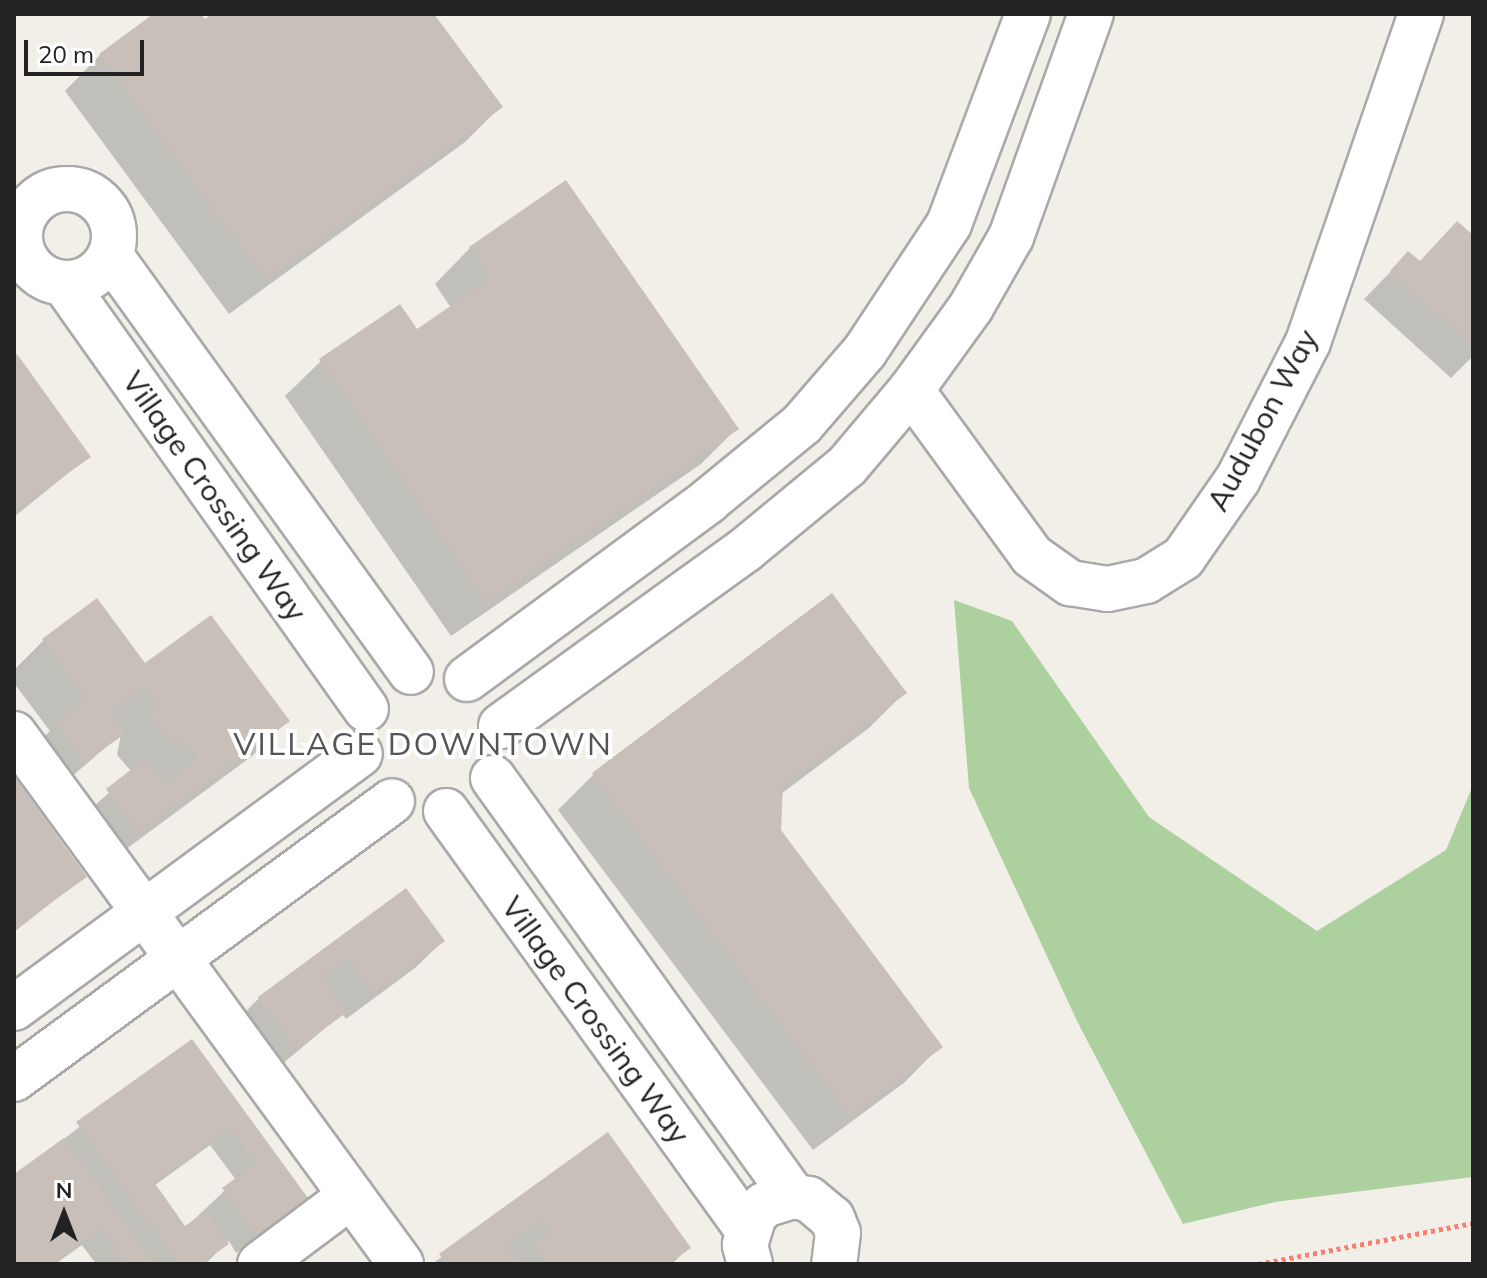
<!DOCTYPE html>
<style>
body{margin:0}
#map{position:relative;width:1487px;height:1278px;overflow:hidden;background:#f2efe9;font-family:Mulish,sans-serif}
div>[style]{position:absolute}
.forest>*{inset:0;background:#add19e}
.shadow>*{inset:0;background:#0003}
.building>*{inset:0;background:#c7bfb8}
.path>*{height:5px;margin-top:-2.5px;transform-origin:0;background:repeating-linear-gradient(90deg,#fa8072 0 4px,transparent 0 8px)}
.roads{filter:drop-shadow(2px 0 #a9a9a9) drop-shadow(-2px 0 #a9a9a9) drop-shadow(0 2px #a9a9a9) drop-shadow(0 -2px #a9a9a9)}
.minor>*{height:44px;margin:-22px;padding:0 22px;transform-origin:22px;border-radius:22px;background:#fff}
.minor>.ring{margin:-22px;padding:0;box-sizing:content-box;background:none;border:44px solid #fff;border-radius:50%}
span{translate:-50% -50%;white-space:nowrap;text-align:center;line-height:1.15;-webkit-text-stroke:8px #fff;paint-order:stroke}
.street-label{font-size:30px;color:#222}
.neighbourhood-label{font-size:32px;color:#555;letter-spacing:2px}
.frame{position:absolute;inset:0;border:16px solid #222;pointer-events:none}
.north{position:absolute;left:24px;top:1174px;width:80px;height:80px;-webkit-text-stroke:6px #fff;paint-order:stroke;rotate:0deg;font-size:22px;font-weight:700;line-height:32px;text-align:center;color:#222}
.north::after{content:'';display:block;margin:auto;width:28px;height:36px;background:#222;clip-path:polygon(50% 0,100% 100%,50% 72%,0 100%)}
.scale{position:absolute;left:24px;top:40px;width:120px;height:36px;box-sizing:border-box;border:4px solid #222;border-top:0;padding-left:10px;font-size:24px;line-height:28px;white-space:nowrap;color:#222;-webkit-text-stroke:6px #fff;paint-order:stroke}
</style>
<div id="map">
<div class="forest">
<div style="clip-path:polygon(954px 600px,1012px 621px,1149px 817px,1317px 931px,1446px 850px,1473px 785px,1473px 1177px,1275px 1202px,1183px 1224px,1078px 1023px,969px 788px)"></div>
</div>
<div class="shadow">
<div style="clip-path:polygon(157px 14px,198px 14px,204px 22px,215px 14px,432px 14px,500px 107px,465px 142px,229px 314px,65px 91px,100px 55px)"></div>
<div style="clip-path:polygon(566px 182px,736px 429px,701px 464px,451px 636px,285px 396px,321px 361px,417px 331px,451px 308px,435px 284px,470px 248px)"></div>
<div style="clip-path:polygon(1473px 238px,1473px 356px,1451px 378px,1364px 299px,1408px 254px,1419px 263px)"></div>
<div style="clip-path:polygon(14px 358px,88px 457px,14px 517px)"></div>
<div style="clip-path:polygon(832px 596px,904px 693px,869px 728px,781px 794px,779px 831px,940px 1046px,905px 1082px,813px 1150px,558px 810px,593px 775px)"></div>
<div style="clip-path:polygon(44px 640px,145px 665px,287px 721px,252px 756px,102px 867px,72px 826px,132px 772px,117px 755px,121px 734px,48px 797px,21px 760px,50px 731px,14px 683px,14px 670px)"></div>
<div style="clip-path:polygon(14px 780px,84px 877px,14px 932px)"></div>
<div style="clip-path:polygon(406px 890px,443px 941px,415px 968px,346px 1019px,342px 1014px,269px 1075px,232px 1026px,259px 998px)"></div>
<div style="clip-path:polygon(evenodd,192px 1041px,305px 1198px,236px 1253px,229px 1241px,205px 1264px,96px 1264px,82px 1245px,55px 1264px,14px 1264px,14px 1177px,192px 1041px,210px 1145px,236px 1180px,185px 1228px,154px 1186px,210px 1145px)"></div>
<div style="clip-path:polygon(608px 1135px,689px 1247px,672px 1264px,432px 1264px)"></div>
</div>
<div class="building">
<div style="clip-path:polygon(153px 14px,201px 14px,205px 19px,212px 14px,434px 14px,503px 107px,265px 280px,99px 54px)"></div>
<div style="clip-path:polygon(566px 180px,739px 429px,487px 602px,319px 359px,400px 304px,417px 329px,490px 279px,469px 247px)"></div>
<div style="clip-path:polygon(1457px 221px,1473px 235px,1473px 346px,1390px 271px,1408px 251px,1420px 261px)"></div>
<div style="clip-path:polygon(17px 354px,91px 457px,14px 511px,14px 356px)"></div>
<div style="clip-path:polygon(832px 593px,907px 693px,783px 785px,781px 830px,943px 1047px,850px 1116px,592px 773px)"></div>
<div style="clip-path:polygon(97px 598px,145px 663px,211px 615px,290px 721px,138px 833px,106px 789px,146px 758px,164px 783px,198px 758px,188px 743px,172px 743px,151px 719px,155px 701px,144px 686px,110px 711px,126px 733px,84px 763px,55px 723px,87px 699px,42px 639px)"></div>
<div style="clip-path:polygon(14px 776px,87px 877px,14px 929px)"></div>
<div style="clip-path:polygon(406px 888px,445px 941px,374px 993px,348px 958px,321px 977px,347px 1012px,297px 1049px,258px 997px)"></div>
<div style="clip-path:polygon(192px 1039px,308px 1198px,256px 1236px,222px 1188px,255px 1164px,230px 1128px,154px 1182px,185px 1226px,206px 1211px,229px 1244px,200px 1264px,178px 1264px,76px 1122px)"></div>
<div style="clip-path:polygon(608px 1132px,691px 1248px,668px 1264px,547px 1264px,533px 1244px,550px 1232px,542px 1220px,507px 1245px,520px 1264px,447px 1264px,439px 1254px)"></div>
<div style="clip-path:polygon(64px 1138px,155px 1264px,128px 1264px,101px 1228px,51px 1264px,14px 1264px,14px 1174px)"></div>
</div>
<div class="path">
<div style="left:1258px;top:1264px;width:219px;rotate:-10.8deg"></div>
</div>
<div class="roads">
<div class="minor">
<div class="ring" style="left:20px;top:189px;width:50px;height:50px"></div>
<div style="left:110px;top:255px;width:514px;rotate:54.18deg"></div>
<div style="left:64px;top:283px;width:522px;rotate:54.67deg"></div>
<div style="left:911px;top:390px;width:205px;rotate:53.9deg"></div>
<div style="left:1032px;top:556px;width:47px;rotate:35.4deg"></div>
<div style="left:1070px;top:583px;width:38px;rotate:9deg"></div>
<div style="left:1108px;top:589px;width:39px;rotate:-12deg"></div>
<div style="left:1146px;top:581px;width:44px;rotate:-31.9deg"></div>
<div style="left:1183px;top:558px;width:96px;rotate:-55.2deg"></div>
<div style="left:1238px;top:479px;width:154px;rotate:-62.9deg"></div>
<div style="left:1308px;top:342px;width:347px;rotate:-71deg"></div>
<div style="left:467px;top:679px;width:300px;rotate:-36.4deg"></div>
<div style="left:708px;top:501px;width:122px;rotate:-39.3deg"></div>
<div style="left:802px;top:424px;width:96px;rotate:-49.2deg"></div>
<div style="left:865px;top:351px;width:152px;rotate:-56.5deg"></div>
<div style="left:949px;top:224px;width:224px;rotate:-69.4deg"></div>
<div style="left:501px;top:726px;width:301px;rotate:-35.8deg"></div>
<div style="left:745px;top:550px;width:132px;rotate:-39.5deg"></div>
<div style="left:847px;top:466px;width:99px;rotate:-49.9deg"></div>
<div style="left:911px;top:390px;width:102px;rotate:-54.1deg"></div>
<div style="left:971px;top:307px;width:81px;rotate:-60.3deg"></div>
<div style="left:1011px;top:237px;width:237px;rotate:-70.3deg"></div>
<div style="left:14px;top:734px;width:656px;rotate:53.86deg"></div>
<div style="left:493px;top:778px;width:515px;rotate:54.33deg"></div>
<div style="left:446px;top:811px;width:515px;rotate:54.24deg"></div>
<div style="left:14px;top:1008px;width:429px;rotate:-36.3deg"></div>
<div style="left:14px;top:1079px;width:469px;rotate:-36.3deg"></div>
<div style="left:260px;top:1264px;width:114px;rotate:-36.8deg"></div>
<div style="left:750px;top:1264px;width:20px;rotate:-105deg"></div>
<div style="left:745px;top:1245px;width:30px;rotate:-73deg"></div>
<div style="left:754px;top:1216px;width:15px;rotate:-48deg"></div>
<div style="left:764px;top:1205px;width:30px;rotate:-17deg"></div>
<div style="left:793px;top:1196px;width:16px;rotate:11deg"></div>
<div style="left:809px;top:1199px;width:30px;rotate:40deg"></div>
<div style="left:832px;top:1218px;width:16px;rotate:68deg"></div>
<div style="left:838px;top:1233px;width:31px;rotate:97deg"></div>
</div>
</div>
<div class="street-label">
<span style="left:1262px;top:420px;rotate:-62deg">Audubon Way</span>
<span style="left:215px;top:496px;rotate:55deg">Village Crossing Way</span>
<span style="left:596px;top:1020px;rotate:54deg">Village Crossing Way</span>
</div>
<div class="neighbourhood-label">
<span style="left:423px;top:743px">VILLAGE DOWNTOWN</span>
</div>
<div class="frame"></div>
<div class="north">N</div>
<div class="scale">20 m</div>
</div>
